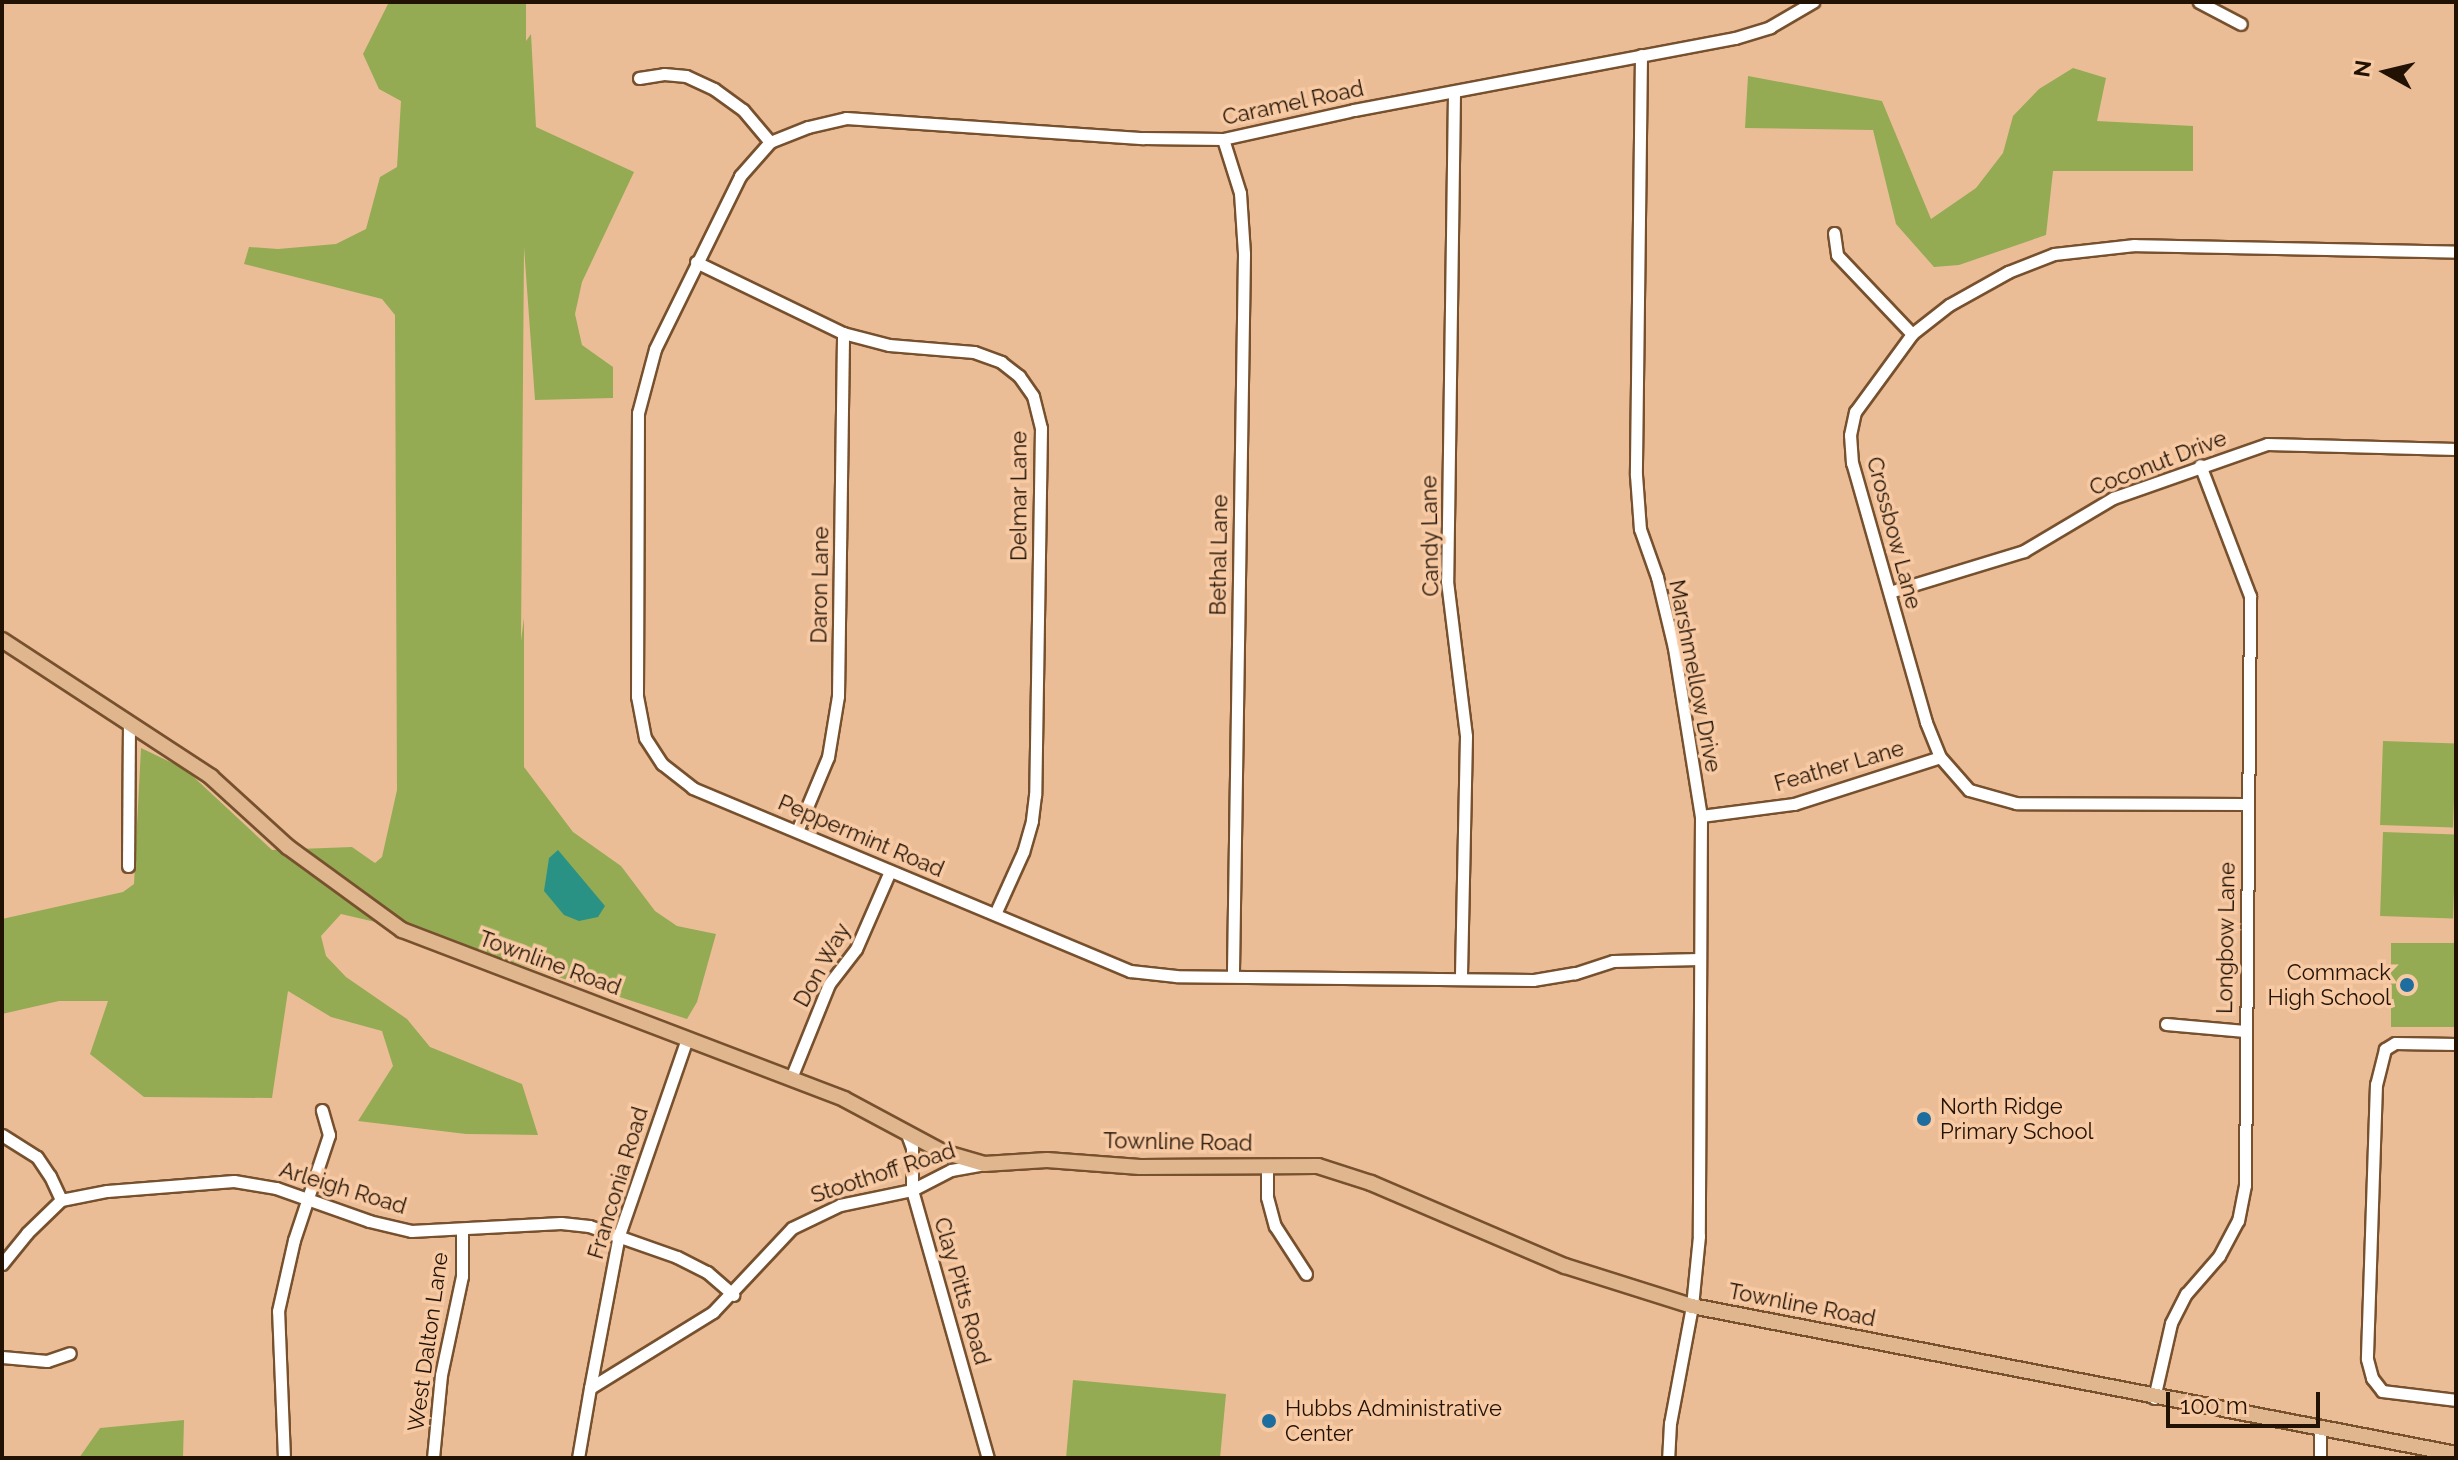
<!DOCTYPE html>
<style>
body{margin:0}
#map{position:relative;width:2458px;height:1460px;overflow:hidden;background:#eabd97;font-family:Raleway,sans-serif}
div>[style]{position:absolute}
.green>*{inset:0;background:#94ab54;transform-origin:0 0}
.water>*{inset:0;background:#2a9284}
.roads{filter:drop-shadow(2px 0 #77502d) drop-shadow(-2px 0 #77502d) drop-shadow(0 2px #77502d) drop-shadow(0 -2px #77502d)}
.minor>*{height:11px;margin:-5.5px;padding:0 5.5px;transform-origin:5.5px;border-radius:5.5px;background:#fff}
.major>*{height:14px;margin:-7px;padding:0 7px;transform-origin:7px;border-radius:7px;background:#e0b68f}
.dots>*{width:22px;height:22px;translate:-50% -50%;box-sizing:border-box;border:4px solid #f7caa4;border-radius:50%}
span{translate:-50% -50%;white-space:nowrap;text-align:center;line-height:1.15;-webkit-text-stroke:7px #f7caa4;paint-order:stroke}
.street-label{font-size:22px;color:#221204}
.poi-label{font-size:22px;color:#221204}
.right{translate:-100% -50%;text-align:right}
.left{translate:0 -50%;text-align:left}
.frame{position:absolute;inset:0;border:4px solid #221204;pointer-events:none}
.north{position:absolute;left:2346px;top:32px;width:80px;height:80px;-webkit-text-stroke:6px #f7caa4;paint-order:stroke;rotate:278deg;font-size:22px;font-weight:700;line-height:32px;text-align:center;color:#221204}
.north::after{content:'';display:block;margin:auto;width:28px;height:36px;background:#221204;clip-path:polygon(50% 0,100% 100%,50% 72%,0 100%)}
.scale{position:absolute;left:2166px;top:1392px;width:154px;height:36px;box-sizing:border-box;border:4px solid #221204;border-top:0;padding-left:10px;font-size:24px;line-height:28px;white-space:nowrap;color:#221204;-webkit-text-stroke:6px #f7caa4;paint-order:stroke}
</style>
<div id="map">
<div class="green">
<div style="clip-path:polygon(389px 2px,526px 2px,526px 41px,531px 34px,536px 127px,634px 172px,582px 282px,575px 314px,582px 345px,613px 367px,613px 398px,535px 400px,524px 247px,521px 641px,524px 618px,524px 767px,573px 832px,621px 866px,655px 911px,677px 926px,716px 934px,697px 1002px,687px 1019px,427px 934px,341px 914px,321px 936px,326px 956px,346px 977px,407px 1019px,430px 1047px,522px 1084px,538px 1135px,466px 1134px,358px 1121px,393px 1066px,382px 1031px,331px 1017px,288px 991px,272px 1098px,144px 1097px,90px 1054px,108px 1001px,59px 1001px,2px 1014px,2px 919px,123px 892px,134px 884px,141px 748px,185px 769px,272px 850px,352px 847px,375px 863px,382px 857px,397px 790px,395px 315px,382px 299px,244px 264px,249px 247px,278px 249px,336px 244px,366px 229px,380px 177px,397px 167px,401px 101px,379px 89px,363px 54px)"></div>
<div style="clip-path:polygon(2073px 68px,2106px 78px,2097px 121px,2193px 126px,2193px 171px,2053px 171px,2046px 235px,1959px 265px,1934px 267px,1896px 224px,1873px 130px,1745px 128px,1748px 76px,1882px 101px,1931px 219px,1976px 188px,2003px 153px,2013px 116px,2039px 89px)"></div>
<div style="left:2383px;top:741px;width:73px;height:84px;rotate:2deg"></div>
<div style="left:2383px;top:832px;width:73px;height:84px;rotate:2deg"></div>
<div style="left:2391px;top:943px;width:65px;height:84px"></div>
<div style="clip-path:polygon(1073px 1380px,1226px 1394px,1220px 1458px,1066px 1458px)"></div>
<div style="clip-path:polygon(184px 1420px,183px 1458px,79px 1458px,100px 1428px)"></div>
</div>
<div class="water">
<div style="clip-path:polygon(558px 850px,605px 906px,598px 917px,579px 921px,564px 915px,544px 891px,549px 858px)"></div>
</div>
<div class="roads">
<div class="minor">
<div style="left:2199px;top:2px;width:47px;rotate:27.6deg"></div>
<div style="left:1641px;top:55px;width:420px;rotate:90.7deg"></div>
<div style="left:1636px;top:475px;width:54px;rotate:85.8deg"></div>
<div style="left:1640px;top:529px;width:51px;rotate:70.5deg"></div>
<div style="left:1657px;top:577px;width:73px;rotate:76.5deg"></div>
<div style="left:1674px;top:648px;width:170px;rotate:80.9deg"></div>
<div style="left:1701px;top:816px;width:420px;rotate:90.3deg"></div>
<div style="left:1699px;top:1236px;width:70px;rotate:95.7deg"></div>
<div style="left:1692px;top:1306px;width:119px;rotate:100.6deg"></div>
<div style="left:1670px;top:1423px;width:35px;rotate:93deg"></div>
<div style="left:639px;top:78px;width:25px;rotate:-9deg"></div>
<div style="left:664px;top:74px;width:22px;rotate:5deg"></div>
<div style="left:686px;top:76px;width:31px;rotate:25deg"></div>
<div style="left:714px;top:89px;width:36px;rotate:36deg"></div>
<div style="left:743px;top:110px;width:42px;rotate:49.8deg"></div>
<div style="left:1454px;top:93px;width:488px;rotate:90.8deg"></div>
<div style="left:1447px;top:581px;width:156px;rotate:83deg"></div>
<div style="left:1466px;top:736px;width:242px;rotate:91.2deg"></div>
<div style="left:1223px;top:139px;width:57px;rotate:72.5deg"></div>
<div style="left:1240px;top:193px;width:61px;rotate:86.2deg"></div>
<div style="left:1244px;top:254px;width:720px;rotate:90.88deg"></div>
<div style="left:1834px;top:233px;width:22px;rotate:82deg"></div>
<div style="left:1837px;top:255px;width:109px;rotate:46.5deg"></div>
<div style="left:696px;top:262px;width:163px;rotate:25.8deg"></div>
<div style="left:843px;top:333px;width:48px;rotate:14.6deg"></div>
<div style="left:889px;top:345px;width:85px;rotate:4.7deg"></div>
<div style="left:974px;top:352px;width:29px;rotate:20deg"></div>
<div style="left:1001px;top:362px;width:23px;rotate:38deg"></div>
<div style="left:1019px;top:376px;width:24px;rotate:55deg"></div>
<div style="left:1033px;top:396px;width:33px;rotate:76deg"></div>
<div style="left:1041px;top:428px;width:367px;rotate:90.9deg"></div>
<div style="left:1035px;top:795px;width:26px;rotate:97deg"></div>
<div style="left:1032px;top:821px;width:32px;rotate:106deg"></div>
<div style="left:1023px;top:852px;width:68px;rotate:114.3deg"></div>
<div style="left:1890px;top:592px;width:140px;rotate:-17deg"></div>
<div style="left:2024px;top:551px;width:104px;rotate:-30.8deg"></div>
<div style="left:2113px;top:498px;width:163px;rotate:-19.3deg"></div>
<div style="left:2267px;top:444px;width:189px;rotate:1.5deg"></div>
<div style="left:2247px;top:804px;width:231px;rotate:-179.8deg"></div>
<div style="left:2016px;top:803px;width:49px;rotate:-164.5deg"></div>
<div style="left:1969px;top:790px;width:44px;rotate:-131.3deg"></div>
<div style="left:1940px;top:757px;width:38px;rotate:-112deg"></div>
<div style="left:1926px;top:722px;width:269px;rotate:-105.9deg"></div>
<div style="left:1852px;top:463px;width:28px;rotate:-94deg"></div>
<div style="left:1850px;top:435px;width:24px;rotate:-78deg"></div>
<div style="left:1855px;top:412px;width:97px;rotate:-53.8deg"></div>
<div style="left:1912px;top:334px;width:47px;rotate:-38.1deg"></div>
<div style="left:1949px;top:305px;width:68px;rotate:-29.2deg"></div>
<div style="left:2008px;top:272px;width:49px;rotate:-21.4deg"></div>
<div style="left:2054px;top:254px;width:81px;rotate:-6.4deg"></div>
<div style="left:2134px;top:245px;width:322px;rotate:1.2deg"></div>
<div style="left:1701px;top:816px;width:94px;rotate:-7.4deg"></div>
<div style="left:1794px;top:804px;width:153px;rotate:-17.8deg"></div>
<div style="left:797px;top:831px;width:80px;rotate:-67.3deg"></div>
<div style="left:828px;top:757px;width:62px;rotate:-80.7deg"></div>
<div style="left:838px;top:696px;width:363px;rotate:-89.2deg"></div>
<div style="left:128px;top:866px;width:141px;rotate:-89.6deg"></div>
<div style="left:1700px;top:959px;width:87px;rotate:178.7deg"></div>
<div style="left:1613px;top:961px;width:40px;rotate:162deg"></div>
<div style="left:1575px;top:973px;width:43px;rotate:170.5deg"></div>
<div style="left:1533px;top:980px;width:357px;rotate:-179.4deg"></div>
<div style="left:1176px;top:976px;width:46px;rotate:-173.8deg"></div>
<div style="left:1130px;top:971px;width:474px;rotate:-157.3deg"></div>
<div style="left:693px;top:788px;width:39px;rotate:-142deg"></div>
<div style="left:662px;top:764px;width:31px;rotate:-123deg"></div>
<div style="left:645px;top:738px;width:43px;rotate:-100.8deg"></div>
<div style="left:637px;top:696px;width:283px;rotate:-89.8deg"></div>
<div style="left:638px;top:413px;width:66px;rotate:-75.1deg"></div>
<div style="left:655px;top:349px;width:193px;rotate:-63.8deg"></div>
<div style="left:740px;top:176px;width:45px;rotate:-48.6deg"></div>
<div style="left:770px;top:142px;width:41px;rotate:-21.5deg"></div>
<div style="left:808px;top:127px;width:39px;rotate:-13deg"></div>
<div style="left:846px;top:118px;width:298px;rotate:3.9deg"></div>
<div style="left:1143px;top:138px;width:80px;rotate:0.7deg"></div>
<div style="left:1223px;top:139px;width:134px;rotate:-12.5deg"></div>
<div style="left:1354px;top:110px;width:388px;rotate:-10.7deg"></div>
<div style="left:1735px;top:38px;width:37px;rotate:-17deg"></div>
<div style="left:1770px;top:27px;width:50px;rotate:-30.2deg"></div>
<div style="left:2166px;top:1024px;width:79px;rotate:5.1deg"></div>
<div style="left:2456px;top:1044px;width:61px;rotate:-179.1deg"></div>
<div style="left:2395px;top:1043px;width:12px;rotate:149deg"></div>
<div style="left:2385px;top:1049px;width:36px;rotate:104deg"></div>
<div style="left:2376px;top:1084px;width:275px;rotate:91.9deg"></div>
<div style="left:2367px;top:1359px;width:20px;rotate:75deg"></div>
<div style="left:2372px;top:1378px;width:16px;rotate:52deg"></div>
<div style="left:2382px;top:1391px;width:75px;rotate:6.9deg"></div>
<div style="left:791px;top:1078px;width:101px;rotate:-68deg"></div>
<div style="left:829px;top:984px;width:44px;rotate:-52.4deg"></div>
<div style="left:856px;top:949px;width:85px;rotate:-66.4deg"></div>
<div style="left:907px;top:1134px;width:15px;rotate:70deg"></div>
<div style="left:912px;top:1148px;width:42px;rotate:90deg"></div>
<div style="left:912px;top:1190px;width:279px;rotate:74.2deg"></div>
<div style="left:2px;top:1135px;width:41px;rotate:32.2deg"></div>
<div style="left:37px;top:1157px;width:23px;rotate:56deg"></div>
<div style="left:50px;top:1176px;width:26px;rotate:65deg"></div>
<div style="left:1267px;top:1165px;width:32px;rotate:90deg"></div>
<div style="left:1267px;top:1197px;width:30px;rotate:75deg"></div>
<div style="left:1275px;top:1226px;width:57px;rotate:57.1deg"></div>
<div style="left:2px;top:1264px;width:40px;rotate:-51deg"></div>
<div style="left:27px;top:1233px;width:47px;rotate:-44.1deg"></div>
<div style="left:61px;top:1200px;width:47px;rotate:-11.1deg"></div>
<div style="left:107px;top:1191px;width:127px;rotate:-4.5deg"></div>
<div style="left:234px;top:1181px;width:43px;rotate:9.5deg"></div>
<div style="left:276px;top:1188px;width:99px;rotate:19.5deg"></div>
<div style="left:369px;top:1221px;width:43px;rotate:13.4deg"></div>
<div style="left:411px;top:1231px;width:150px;rotate:-3.1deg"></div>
<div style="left:561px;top:1223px;width:28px;rotate:6deg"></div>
<div style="left:589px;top:1226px;width:93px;rotate:19.4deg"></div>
<div style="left:677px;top:1257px;width:34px;rotate:27deg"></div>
<div style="left:707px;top:1272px;width:35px;rotate:41deg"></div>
<div style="left:2px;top:1357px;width:45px;rotate:5.1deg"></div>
<div style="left:47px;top:1361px;width:24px;rotate:-19deg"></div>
<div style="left:590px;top:1388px;width:156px;rotate:-79.3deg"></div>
<div style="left:619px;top:1235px;width:207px;rotate:-70.9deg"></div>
<div style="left:2154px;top:1398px;width:77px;rotate:-77.2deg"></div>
<div style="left:2171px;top:1323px;width:33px;rotate:-63deg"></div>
<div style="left:2186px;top:1294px;width:50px;rotate:-49deg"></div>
<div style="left:2219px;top:1256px;width:40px;rotate:-62deg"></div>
<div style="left:2238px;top:1221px;width:37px;rotate:-79deg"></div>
<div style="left:2245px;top:1185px;width:589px;rotate:-89.51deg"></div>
<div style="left:2250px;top:596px;width:140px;rotate:-110.9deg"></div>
<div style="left:2320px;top:1430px;width:28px;rotate:90deg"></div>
<div style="left:284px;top:1458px;width:147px;rotate:-92.3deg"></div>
<div style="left:278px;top:1311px;width:73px;rotate:-77.3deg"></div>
<div style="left:294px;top:1240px;width:111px;rotate:-71.6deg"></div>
<div style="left:329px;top:1135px;width:26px;rotate:-106deg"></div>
<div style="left:433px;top:1458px;width:83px;rotate:-84.5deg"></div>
<div style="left:441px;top:1375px;width:101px;rotate:-78deg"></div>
<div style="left:462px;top:1276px;width:45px;rotate:-90deg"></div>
<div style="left:578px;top:1458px;width:71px;rotate:-80.3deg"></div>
<div style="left:590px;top:1388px;width:145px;rotate:-31.7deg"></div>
<div style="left:713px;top:1312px;width:115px;rotate:-46.8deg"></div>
<div style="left:792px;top:1228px;width:53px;rotate:-25.6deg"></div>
<div style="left:840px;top:1205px;width:74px;rotate:-11.8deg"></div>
<div style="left:912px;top:1190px;width:44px;rotate:-27.1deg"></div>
<div style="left:951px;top:1170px;width:34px;rotate:-10deg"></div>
</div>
<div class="major">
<div style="left:2px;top:640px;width:250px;rotate:33.2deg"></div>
<div style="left:211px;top:777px;width:104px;rotate:42.3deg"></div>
<div style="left:288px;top:847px;width:141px;rotate:36.1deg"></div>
<div style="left:402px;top:930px;width:473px;rotate:20.9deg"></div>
<div style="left:844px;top:1099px;width:112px;rotate:28.2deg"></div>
<div style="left:943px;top:1152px;width:43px;rotate:16.3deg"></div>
<div style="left:984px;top:1164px;width:63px;rotate:-3.6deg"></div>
<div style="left:1047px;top:1160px;width:93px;rotate:4.3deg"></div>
<div style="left:1140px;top:1167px;width:178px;rotate:-0.3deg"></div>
<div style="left:1318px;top:1166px;width:56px;rotate:17.8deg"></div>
<div style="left:1371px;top:1183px;width:211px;rotate:23.2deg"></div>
<div style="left:1565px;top:1266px;width:133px;rotate:17.5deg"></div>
<div style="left:1692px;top:1306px;width:778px;rotate:10.96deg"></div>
</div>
</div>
<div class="dots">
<div style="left:2407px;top:985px;background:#1d6d9f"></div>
<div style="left:1924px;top:1119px;background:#1d6d9f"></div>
<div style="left:1269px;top:1421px;background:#1d6d9f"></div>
</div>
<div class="street-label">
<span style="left:1293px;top:103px;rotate:-12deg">Caramel Road</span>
<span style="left:2158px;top:463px;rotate:-21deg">Coconut Drive</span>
<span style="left:1019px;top:496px;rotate:-90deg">Delmar Lane</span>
<span style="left:1894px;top:533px;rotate:75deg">Crossbow Lane</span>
<span style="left:1430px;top:536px;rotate:-91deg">Candy Lane</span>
<span style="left:1219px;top:555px;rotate:-89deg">Bethal Lane</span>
<span style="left:820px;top:585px;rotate:-89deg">Daron Lane</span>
<span style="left:1695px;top:676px;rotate:79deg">Marshmellow Drive</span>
<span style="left:1839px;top:766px;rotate:-16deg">Feather Lane</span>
<span style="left:861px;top:836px;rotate:23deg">Peppermint Road</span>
<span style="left:2226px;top:938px;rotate:-89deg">Longbow Lane</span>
<span style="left:550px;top:963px;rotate:20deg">Townline Road</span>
<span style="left:822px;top:965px;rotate:-61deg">Don Way</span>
<span style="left:1178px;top:1142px;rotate:1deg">Townline Road</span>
<span style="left:883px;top:1173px;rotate:-18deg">Stoothoff Road</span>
<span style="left:618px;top:1183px;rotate:-73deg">Franconia Road</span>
<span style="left:343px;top:1188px;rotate:17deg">Arleigh Road</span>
<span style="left:962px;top:1291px;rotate:74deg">Clay Pitts Road</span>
<span style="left:1802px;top:1305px;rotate:11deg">Townline Road</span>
<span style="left:428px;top:1342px;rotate:-82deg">West Dalton Lane</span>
</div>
<div class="poi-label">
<span class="right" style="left:2391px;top:985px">Commack<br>High School</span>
<span class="left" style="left:1940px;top:1119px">North Ridge<br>Primary School</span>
<span class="left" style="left:1285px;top:1421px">Hubbs Administrative<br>Center</span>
</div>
<div class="frame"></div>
<div class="north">N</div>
<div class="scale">100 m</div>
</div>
